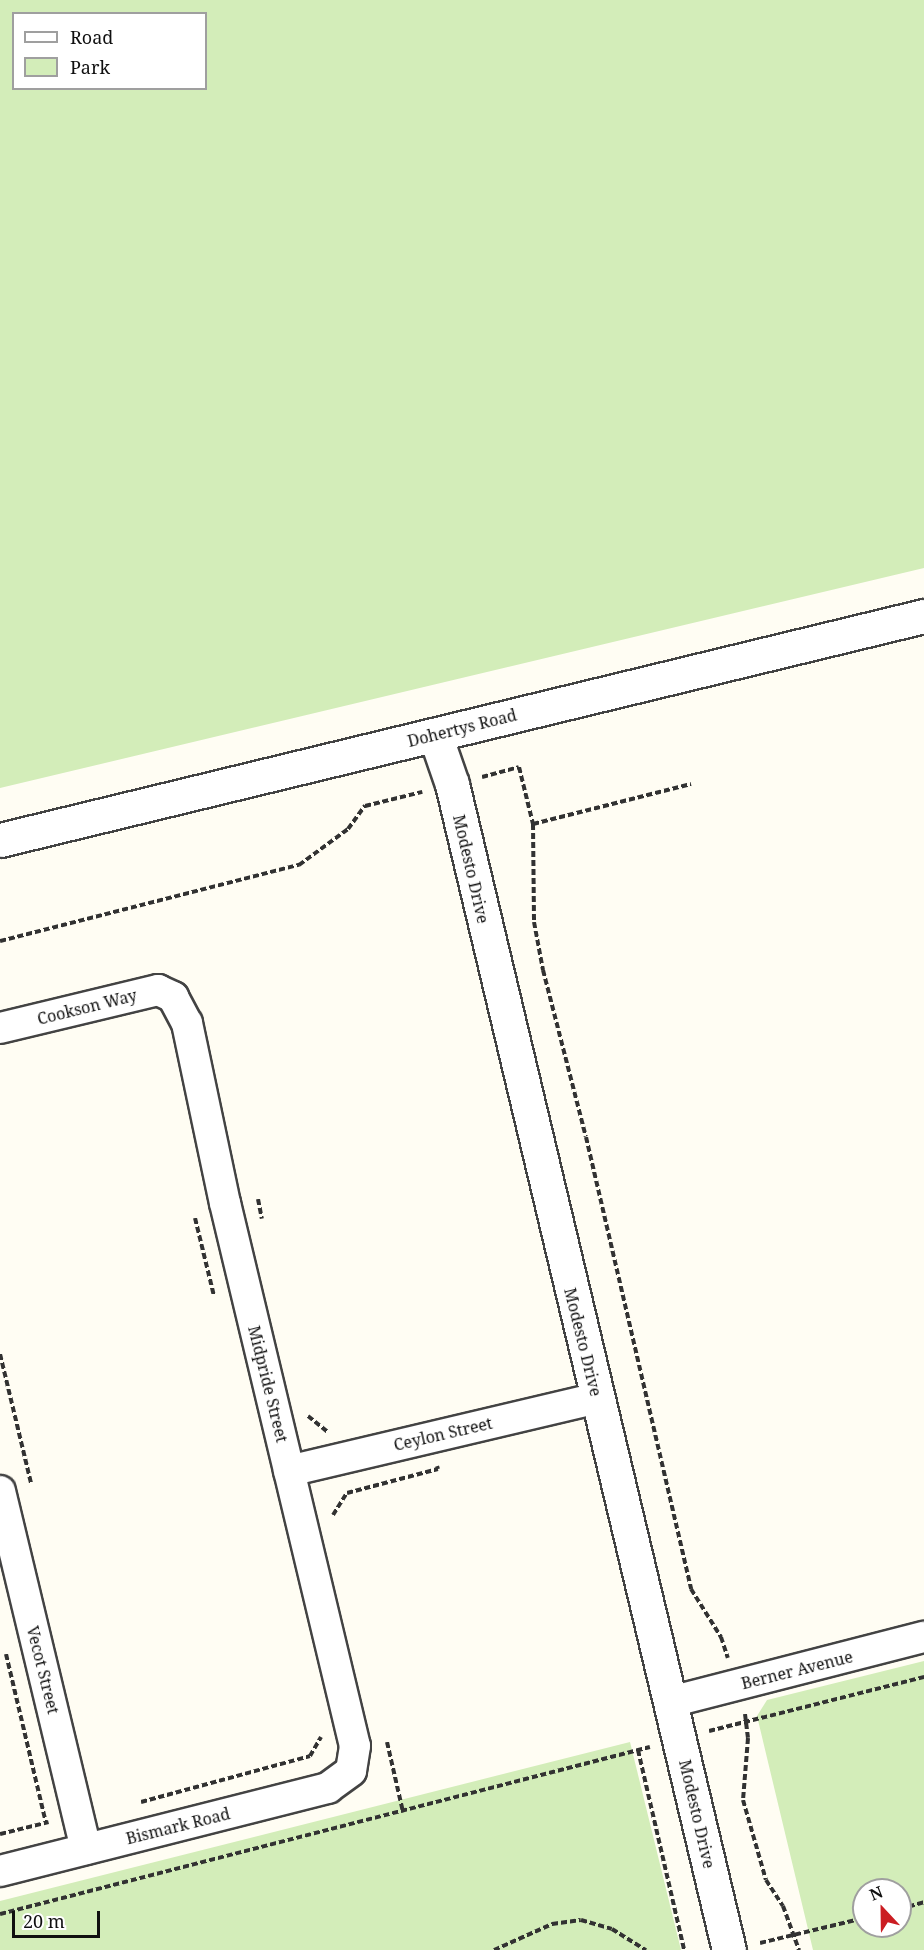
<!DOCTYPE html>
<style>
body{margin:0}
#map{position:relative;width:924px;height:1950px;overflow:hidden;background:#fffdf3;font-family:"Noto Serif",serif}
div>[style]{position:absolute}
.green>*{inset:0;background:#d3edb9}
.path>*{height:4px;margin-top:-2px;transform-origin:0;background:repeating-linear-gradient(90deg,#323232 0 6px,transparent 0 9px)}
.roads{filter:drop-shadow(2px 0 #434343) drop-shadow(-2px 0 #434343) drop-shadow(0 2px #434343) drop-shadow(0 -2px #434343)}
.minor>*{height:30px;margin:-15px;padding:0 15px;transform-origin:15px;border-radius:15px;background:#fff}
.tertiary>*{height:33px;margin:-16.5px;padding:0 16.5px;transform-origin:16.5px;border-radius:16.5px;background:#fff}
span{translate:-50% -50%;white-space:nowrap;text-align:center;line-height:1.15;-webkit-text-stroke:6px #fff;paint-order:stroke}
.street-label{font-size:16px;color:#101010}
.legend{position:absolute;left:12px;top:12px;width:195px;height:78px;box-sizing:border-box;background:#fff;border:2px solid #9f9f9f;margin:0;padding:8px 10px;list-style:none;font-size:18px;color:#101010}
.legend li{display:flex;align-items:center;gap:12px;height:30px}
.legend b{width:30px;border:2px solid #9f9f9f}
.north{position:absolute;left:852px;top:1878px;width:60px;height:60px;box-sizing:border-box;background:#fff;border:2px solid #9f9f9f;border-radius:50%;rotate:338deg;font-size:16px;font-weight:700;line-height:24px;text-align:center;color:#101010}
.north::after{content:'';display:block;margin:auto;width:21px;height:27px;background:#cb1d22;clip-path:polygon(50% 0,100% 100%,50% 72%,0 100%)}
.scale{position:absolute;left:12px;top:1911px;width:88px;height:27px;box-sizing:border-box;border:3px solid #101010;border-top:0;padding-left:8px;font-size:18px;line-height:21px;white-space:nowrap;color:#101010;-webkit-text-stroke:4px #fff;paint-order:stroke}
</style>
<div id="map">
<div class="green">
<div style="clip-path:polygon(evenodd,0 0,924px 0,924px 568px,0 788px,0 0,14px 14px,206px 14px,206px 88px,14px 88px,14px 14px)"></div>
<div style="clip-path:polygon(evenodd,924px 1661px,924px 1950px,813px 1950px,757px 1716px,767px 1700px,924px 1661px,864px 1890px,900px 1890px,900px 1926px,864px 1926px,864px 1890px)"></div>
<div style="clip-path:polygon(630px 1742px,681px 1950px,0 1950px,0 1901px)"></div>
</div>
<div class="path">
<div style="left:482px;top:777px;width:38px;rotate:-15deg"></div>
<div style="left:519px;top:767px;width:59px;rotate:76.2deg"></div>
<div style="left:533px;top:824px;width:163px;rotate:-14.2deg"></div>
<div style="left:533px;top:824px;width:98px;rotate:89.4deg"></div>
<div style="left:534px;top:922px;width:49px;rotate:79.4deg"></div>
<div style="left:543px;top:970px;width:172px;rotate:75.6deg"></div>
<div style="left:586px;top:1137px;width:464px;rotate:76.9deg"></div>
<div style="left:691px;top:1589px;width:57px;rotate:58deg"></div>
<div style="left:721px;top:1637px;width:22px;rotate:72deg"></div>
<div style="left:0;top:941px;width:309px;rotate:-14.3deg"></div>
<div style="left:299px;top:865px;width:61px;rotate:-36.3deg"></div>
<div style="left:348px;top:829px;width:29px;rotate:-54deg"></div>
<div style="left:365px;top:806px;width:59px;rotate:-13.8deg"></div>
<div style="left:258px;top:1199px;width:20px;rotate:79deg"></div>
<div style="left:195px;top:1218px;width:80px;rotate:76.3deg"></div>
<div style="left:0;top:1354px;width:133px;rotate:76.5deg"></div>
<div style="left:308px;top:1416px;width:26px;rotate:39deg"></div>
<div style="left:333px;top:1515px;width:26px;rotate:-58deg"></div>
<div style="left:347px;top:1493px;width:94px;rotate:-14.8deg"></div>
<div style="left:438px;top:1469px;width:3px;rotate:-108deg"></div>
<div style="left:6px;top:1654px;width:174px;rotate:76.7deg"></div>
<div style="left:745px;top:1714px;width:24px;rotate:83deg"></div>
<div style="left:748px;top:1738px;width:62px;rotate:94.6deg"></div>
<div style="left:743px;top:1800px;width:83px;rotate:74deg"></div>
<div style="left:766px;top:1880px;width:31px;rotate:57deg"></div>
<div style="left:783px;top:1906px;width:47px;rotate:70deg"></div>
<div style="left:709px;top:1731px;width:222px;rotate:-14.1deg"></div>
<div style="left:387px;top:1742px;width:72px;rotate:77.1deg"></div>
<div style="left:638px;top:1750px;width:205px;rotate:77deg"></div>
<div style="left:141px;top:1802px;width:175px;rotate:-15.2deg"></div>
<div style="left:310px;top:1756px;width:22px;rotate:-60deg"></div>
<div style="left:0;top:1834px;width:50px;rotate:-13.8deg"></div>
<div style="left:900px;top:1909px;width:25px;rotate:-16deg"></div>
<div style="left:0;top:1914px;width:671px;rotate:-14.41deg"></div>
<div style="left:760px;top:1943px;width:107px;rotate:-13.5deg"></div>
<div style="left:494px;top:1950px;width:64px;rotate:-24.1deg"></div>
<div style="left:552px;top:1924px;width:29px;rotate:-8deg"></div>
<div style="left:581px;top:1920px;width:32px;rotate:16deg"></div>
<div style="left:612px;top:1929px;width:40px;rotate:32deg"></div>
</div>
<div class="roads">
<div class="minor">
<div style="left:0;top:1028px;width:163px;rotate:-13.5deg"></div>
<div style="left:158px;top:990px;width:17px;rotate:25deg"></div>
<div style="left:173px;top:997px;width:30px;rotate:62deg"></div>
<div style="left:187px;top:1023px;width:184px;rotate:78.1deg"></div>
<div style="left:225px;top:1203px;width:558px;rotate:76.54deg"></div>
<div style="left:355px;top:1746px;width:25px;rotate:99deg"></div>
<div style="left:351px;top:1771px;width:29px;rotate:144deg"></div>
<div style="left:328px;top:1788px;width:338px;rotate:165.8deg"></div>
<div style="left:289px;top:1471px;width:317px;rotate:-13.3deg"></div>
<div style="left:0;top:1491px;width:368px;rotate:76.5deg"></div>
<div style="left:670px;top:1702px;width:262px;rotate:-14.4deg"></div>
</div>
<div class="tertiary">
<div style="left:435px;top:735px;width:52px;rotate:70.9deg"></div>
<div style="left:452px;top:784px;width:1198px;rotate:76.64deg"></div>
<div style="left:0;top:840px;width:951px;rotate:-13.63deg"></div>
</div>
</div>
<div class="street-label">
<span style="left:462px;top:728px;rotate:-14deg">Dohertys Road</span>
<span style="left:471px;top:869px;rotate:77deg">Modesto Drive</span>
<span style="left:87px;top:1007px;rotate:-14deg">Cookson Way</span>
<span style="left:583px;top:1342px;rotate:76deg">Modesto Drive</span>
<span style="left:268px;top:1384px;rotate:76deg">Midpride Street</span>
<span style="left:443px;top:1434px;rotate:-13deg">Ceylon Street</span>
<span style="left:43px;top:1670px;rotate:76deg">Vecot Street</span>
<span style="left:797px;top:1670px;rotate:-14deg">Berner Avenue</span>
<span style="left:697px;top:1814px;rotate:77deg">Modesto Drive</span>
<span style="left:178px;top:1826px;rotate:-14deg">Bismark Road</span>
</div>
<ul class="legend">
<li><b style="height:8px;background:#fff"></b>Road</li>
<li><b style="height:16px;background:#d3edb9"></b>Park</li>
</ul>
<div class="north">N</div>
<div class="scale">20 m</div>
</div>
